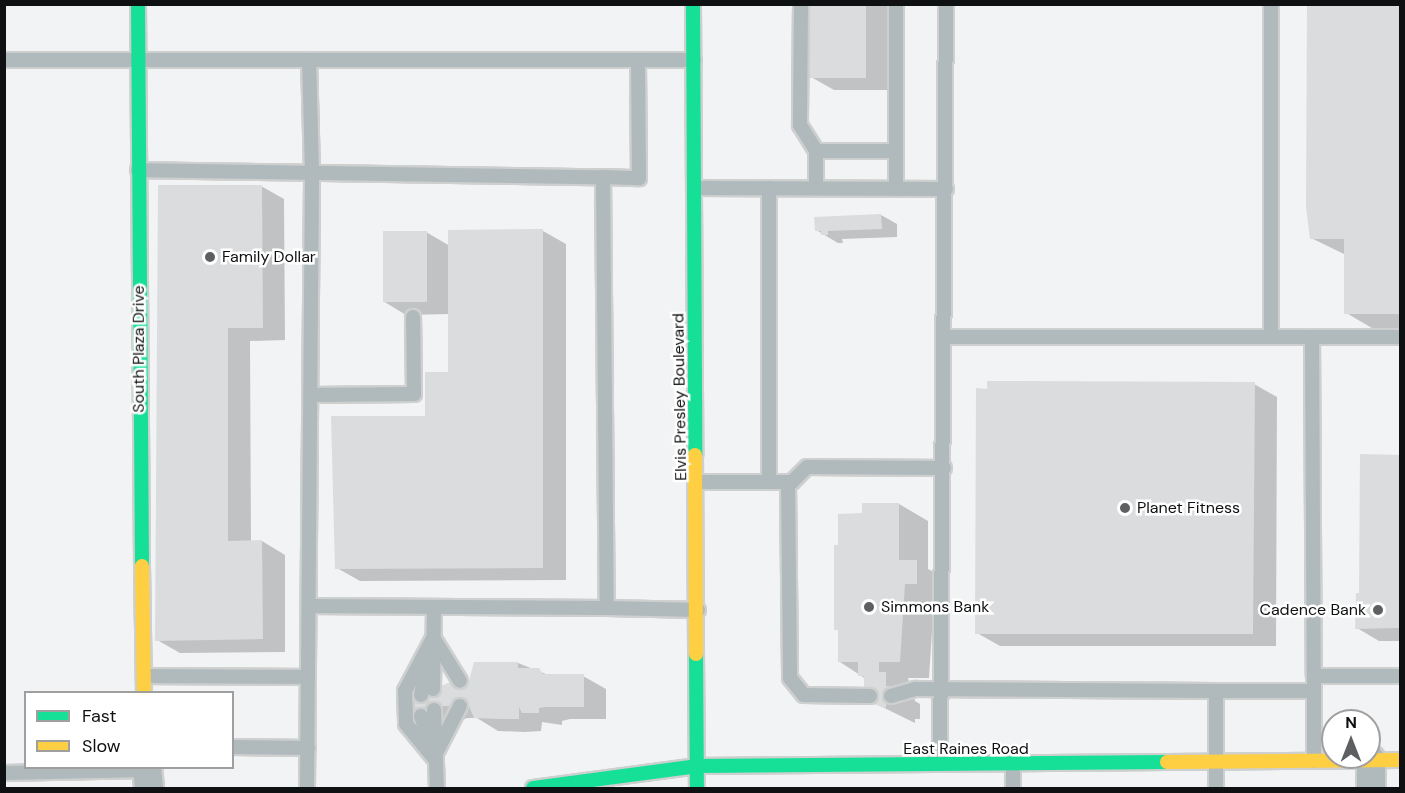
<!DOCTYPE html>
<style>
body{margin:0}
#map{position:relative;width:1405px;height:793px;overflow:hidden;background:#f1f3f4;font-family:"DM Sans",sans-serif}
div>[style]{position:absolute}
.shadow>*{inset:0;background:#0003}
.building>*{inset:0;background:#dadcdd;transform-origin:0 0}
.roads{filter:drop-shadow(2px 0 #cecfcf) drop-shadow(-2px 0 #cecfcf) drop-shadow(0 2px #cecfcf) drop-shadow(0 -2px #cecfcf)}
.lane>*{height:14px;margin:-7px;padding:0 7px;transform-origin:7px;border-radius:7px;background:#b0b9bb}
.street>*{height:28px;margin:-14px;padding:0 14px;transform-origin:14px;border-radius:14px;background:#b0b9bb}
.fast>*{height:14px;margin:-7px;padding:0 7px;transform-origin:7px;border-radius:7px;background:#16e098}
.slow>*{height:14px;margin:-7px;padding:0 7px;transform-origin:7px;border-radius:7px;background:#ffcf43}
.dots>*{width:16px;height:16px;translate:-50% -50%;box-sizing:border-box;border:3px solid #fff;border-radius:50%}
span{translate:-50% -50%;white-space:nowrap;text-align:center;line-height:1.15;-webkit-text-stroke:5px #fff;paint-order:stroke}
.poi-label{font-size:16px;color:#0f1011}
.left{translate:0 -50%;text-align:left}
.right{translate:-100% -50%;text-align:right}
.street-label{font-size:16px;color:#0f1011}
.frame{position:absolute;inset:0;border:6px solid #0f1011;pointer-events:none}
.legend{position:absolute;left:24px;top:691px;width:210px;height:78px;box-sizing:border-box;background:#fff;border:2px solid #9f9fa0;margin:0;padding:8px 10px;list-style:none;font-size:18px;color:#0f1011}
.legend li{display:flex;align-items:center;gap:12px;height:30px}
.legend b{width:30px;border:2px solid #9f9fa0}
.north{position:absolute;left:1321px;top:709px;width:60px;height:60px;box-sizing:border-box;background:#fff;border:2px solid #9f9fa0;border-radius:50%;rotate:0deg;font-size:16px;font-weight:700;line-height:24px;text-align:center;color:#0f1011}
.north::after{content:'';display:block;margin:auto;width:21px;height:27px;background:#5e5f60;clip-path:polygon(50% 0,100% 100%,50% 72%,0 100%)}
</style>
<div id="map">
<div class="shadow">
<div style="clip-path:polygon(811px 4px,889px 4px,889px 90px,834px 90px,811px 77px)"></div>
<div style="clip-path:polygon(1309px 4px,1400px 4px,1400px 331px,1377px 331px,1348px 314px,1346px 255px,1311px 238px)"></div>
<div style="clip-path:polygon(261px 186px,284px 199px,285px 340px,250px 341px,251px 542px,262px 541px,285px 555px,285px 652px,180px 653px,157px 640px,160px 187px)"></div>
<div style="clip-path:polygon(881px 215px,897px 224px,897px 237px,842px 239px,843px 243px,838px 243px,816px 230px,816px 218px)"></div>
<div style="clip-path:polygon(543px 231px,566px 244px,566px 580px,360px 581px,337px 568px,450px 374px,450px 314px,406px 315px,383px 301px,426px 232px,450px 246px)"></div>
<div style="clip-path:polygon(1254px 384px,1277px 397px,1276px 646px,1000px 646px,977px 633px)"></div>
<div style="clip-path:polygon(1362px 456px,1400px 456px,1400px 641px,1379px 641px,1357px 628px,1361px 594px)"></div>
<div style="clip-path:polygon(899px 504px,928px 521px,928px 569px,946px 579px,946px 600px,934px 600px,929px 678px,908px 678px,915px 701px,920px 704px,920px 719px,915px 719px,915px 723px,872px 702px,866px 679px,840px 662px,840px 632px,836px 629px,840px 547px,863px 515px)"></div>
<div style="clip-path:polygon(518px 663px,551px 676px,583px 676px,606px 689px,606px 719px,570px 719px,562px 721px,562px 725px,542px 722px,541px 731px,525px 732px,498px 731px,477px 718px,467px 718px,435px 732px,412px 719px,470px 683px)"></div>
</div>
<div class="building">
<div style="left:809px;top:4px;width:57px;height:74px"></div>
<div style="clip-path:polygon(1307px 4px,1400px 4px,1400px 314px,1344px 314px,1344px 239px,1310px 239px,1306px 207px)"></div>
<div style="clip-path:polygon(158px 185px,262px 185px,263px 328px,228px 328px,228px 541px,262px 540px,263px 639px,155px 641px)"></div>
<div style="clip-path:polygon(881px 214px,882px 229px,828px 231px,828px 235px,821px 235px,821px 231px,815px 231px,814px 217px)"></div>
<div style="clip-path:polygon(543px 229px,543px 568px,335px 569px,331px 416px,425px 416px,425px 372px,448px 372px,448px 230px)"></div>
<div style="left:383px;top:231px;width:44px;height:71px"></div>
<div style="clip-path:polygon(987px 381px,1255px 382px,1253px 634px,975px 634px,976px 388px,987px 389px)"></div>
<div style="clip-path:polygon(1360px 454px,1400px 455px,1400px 628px,1355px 629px,1356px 593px,1359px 593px)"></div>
<div style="clip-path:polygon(862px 503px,899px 503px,899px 560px,917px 560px,917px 584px,905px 584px,900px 662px,879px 662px,879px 672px,886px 672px,886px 686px,891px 686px,891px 703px,886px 703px,886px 708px,870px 703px,870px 689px,864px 689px,864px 676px,858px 676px,858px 662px,838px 662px,838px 630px,834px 630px,834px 545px,838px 545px,838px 514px,862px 513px)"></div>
<div style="clip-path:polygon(474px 662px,518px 662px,518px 668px,539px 668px,543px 674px,584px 674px,584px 707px,546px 707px,539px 708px,539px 713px,522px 713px,519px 707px,519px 719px,501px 719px,474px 718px,469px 706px,444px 706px,411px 720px,410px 699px,453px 681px,469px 681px)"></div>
</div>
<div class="roads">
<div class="lane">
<div style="left:801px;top:4px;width:121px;rotate:90.5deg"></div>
<div style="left:800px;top:125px;width:31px;rotate:58deg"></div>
<div style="left:816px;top:151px;width:37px;rotate:90deg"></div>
<div style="left:1271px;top:4px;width:333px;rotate:90deg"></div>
<div style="left:1271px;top:337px;width:129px"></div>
<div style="left:4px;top:60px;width:690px"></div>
<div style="left:816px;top:151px;width:79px"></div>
<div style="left:138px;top:170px;width:465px;rotate:0.9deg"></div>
<div style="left:603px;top:177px;width:431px;rotate:89.5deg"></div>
<div style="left:607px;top:608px;width:298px;rotate:-179.6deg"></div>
<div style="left:603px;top:177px;width:36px;rotate:2deg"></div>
<div style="left:639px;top:178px;width:118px;rotate:-90.5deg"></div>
<div style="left:695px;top:188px;width:251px;rotate:0.2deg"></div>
<div style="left:896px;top:189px;width:185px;rotate:-90deg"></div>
<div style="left:946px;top:337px;width:325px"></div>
<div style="left:1312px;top:337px;width:339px;rotate:89.7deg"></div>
<div style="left:311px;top:395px;width:103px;rotate:-0.6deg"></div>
<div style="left:414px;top:394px;width:77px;rotate:-90.7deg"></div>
<div style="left:698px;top:482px;width:94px"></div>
<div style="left:792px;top:482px;width:21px;rotate:-45deg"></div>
<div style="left:807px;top:467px;width:137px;rotate:0.4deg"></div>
<div style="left:769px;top:482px;width:294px;rotate:-90deg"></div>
<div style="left:788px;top:482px;width:196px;rotate:89.4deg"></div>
<div style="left:790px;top:678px;width:22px;rotate:51deg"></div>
<div style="left:804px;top:695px;width:66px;rotate:0.9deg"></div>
<div style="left:607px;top:608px;width:91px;rotate:1.3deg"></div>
<div style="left:433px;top:638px;width:60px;rotate:117.8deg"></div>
<div style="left:405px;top:691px;width:33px;rotate:88deg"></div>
<div style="left:406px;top:724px;width:44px;rotate:50.5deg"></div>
<div style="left:434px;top:639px;width:49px;rotate:58.2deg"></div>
<div style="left:144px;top:676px;width:164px;rotate:0.3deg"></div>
<div style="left:433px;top:689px;width:82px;rotate:-89.3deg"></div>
<div style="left:421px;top:695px;width:33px;rotate:-78deg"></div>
<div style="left:891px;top:696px;width:26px;rotate:-16deg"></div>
<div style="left:916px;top:689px;width:300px;rotate:0.4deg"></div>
<div style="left:434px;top:710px;width:78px;rotate:87.8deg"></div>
<div style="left:421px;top:716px;width:26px;rotate:72deg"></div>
<div style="left:232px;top:747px;width:76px;rotate:0.8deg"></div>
<div style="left:435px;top:755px;width:55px;rotate:-63deg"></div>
<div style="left:1314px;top:761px;width:85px;rotate:-90deg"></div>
<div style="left:1314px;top:676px;width:86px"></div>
<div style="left:940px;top:764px;width:760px;rotate:-89.55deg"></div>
<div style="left:1013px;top:766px;width:22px;rotate:90deg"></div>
<div style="left:4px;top:773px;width:143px;rotate:-1.2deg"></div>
<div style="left:307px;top:788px;width:616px;rotate:-89.53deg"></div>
<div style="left:312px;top:172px;width:111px;rotate:-91.5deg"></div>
<div style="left:1216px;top:788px;width:97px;rotate:-90deg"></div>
<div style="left:1216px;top:691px;width:98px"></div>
</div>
<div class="street">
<div style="left:147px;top:768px;width:20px;rotate:84deg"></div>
<div style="left:1371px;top:788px;width:28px;rotate:-90deg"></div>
</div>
<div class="fast">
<div style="left:138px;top:4px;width:562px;rotate:89.59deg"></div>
<div style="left:693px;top:4px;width:451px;rotate:89.7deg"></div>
<div style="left:696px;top:654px;width:134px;rotate:89.6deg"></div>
<div style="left:533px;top:788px;width:165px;rotate:-7.6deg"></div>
<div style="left:697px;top:766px;width:470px;rotate:-0.5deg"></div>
</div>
<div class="slow">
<div style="left:695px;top:455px;width:199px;rotate:89.7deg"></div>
<div style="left:142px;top:566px;width:126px;rotate:89.1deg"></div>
<div style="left:1167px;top:762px;width:233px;rotate:-0.5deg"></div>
</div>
</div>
<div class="dots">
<div style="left:210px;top:257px;background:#5e5f60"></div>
<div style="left:1125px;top:508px;background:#5e5f60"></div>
<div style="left:869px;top:607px;background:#5e5f60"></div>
<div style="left:1378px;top:610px;background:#5e5f60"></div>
</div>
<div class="poi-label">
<span class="left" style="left:222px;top:257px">Family Dollar</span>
<span class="left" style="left:1137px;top:508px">Planet Fitness</span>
<span class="left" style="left:881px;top:607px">Simmons Bank</span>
<span class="right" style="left:1366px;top:610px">Cadence Bank</span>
</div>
<div class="street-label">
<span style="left:139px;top:349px;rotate:-90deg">South Plaza Drive</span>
<span style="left:680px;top:397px;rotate:-91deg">Elvis Presley Boulevard</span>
<span style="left:966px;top:749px">East Raines Road</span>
</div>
<div class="frame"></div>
<ul class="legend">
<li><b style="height:8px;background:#16e098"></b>Fast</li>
<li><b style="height:8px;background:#ffcf43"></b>Slow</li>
</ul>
<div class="north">N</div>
</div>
